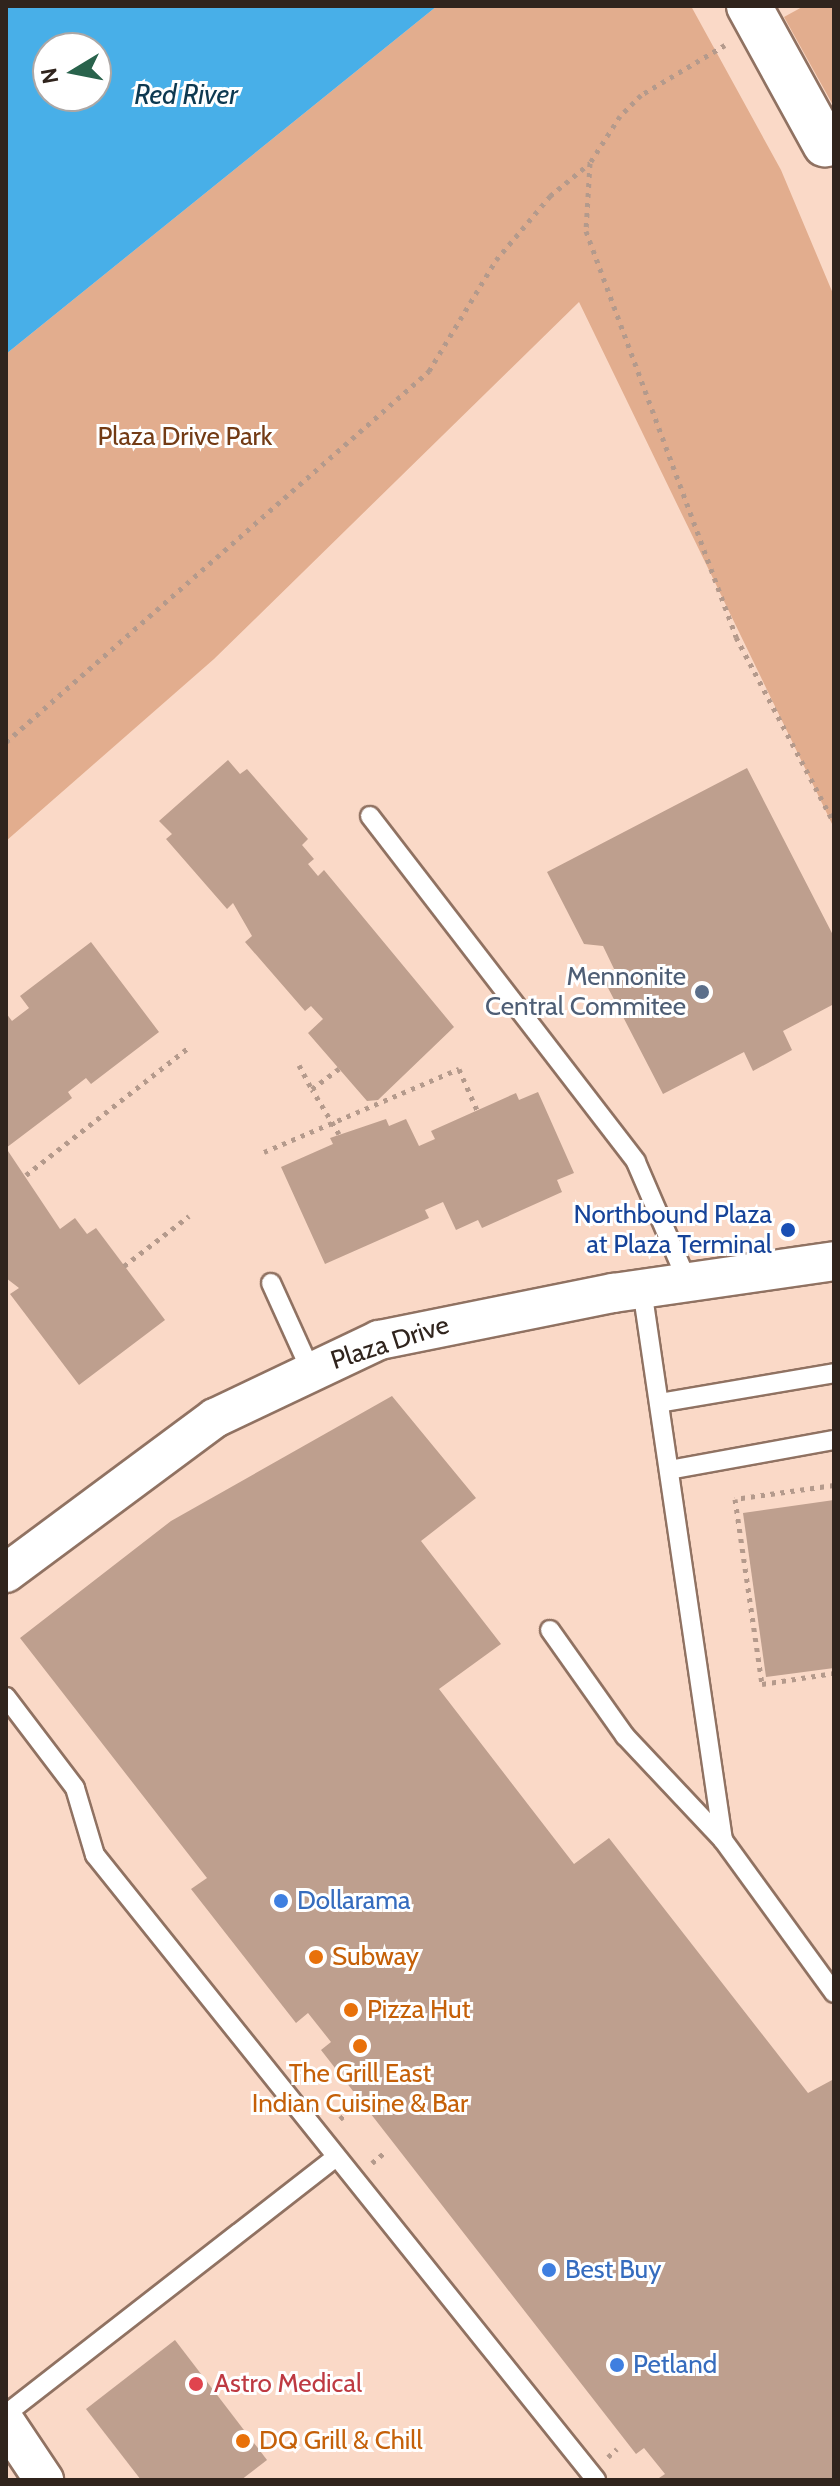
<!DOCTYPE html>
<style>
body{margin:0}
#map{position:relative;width:840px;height:2486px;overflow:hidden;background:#fad9c7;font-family:Cabin,sans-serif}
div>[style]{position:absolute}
.green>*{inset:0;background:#e2ad8e}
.water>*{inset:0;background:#48afe8}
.building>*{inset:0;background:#be9f8e}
.path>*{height:5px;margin-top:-2.5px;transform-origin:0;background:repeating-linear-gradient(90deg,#b49a8c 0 4px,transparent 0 10px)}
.roads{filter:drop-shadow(2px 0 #907262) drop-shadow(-2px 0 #907262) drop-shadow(0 2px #907262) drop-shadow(0 -2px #907262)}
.lane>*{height:18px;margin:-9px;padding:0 9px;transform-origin:9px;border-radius:9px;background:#fff}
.street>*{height:38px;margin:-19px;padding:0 19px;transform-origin:19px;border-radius:19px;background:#fff}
.bridges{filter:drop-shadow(2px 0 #907262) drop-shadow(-2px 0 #907262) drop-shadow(0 2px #907262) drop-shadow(0 -2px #907262)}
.primary-bridge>*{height:44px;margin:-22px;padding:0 22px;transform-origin:22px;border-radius:22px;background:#fff}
.dots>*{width:22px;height:22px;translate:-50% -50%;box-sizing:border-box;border:4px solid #fff;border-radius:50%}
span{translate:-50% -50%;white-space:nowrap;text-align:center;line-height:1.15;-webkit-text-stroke:6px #fff;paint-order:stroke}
.park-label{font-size:26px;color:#733b15}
.service-label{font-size:26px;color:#4e5e75}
.right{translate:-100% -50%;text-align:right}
.transit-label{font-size:26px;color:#164399}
.street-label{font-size:26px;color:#30241d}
.shop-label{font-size:26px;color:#366cbe}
.left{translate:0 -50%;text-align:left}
.food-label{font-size:26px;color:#c56008}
.health-label{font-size:26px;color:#be3a42}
.water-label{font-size:28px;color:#0d3951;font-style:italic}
.frame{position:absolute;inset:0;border:8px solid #30241d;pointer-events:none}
.north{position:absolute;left:32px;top:32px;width:80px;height:80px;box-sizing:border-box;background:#fff;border:2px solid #aca7a5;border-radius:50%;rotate:260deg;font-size:22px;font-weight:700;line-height:32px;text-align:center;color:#30241d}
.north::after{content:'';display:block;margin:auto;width:28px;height:36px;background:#29634c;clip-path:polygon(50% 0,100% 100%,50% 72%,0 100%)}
</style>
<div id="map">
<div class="green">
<div style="clip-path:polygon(437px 6px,691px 6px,781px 170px,834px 296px,834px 828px,579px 302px,214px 659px,6px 841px,6px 354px)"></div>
<div style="clip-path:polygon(804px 6px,834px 6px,834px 107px,784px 17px)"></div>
</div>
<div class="water">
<div style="clip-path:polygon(evenodd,6px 6px,437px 6px,6px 354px,6px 6px,48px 48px,96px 48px,96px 96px,48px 96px,48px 48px)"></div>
</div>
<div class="building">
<div style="clip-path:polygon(228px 760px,240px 774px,247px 769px,308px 839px,302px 845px,314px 859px,308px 864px,318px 876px,324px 870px,454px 1027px,378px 1100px,367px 1101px,308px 1033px,323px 1019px,311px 1006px,305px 1011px,245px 942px,252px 936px,233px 903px,227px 909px,166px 839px,172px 834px,159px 821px)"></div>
<div style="clip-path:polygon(747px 768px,834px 937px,834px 1004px,783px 1031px,792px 1050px,753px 1071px,744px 1052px,663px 1094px,606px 984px,615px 971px,603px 946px,584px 944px,547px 872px)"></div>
<div style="clip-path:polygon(91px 942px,159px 1032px,91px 1084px,86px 1078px,68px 1092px,72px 1098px,6px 1148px,6px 1013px,12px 1021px,29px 1008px,20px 996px)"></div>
<div style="clip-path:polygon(538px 1092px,574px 1173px,557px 1180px,562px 1192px,482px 1228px,478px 1220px,456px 1230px,443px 1202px,425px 1210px,429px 1218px,325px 1264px,281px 1167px,333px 1144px,330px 1138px,386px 1119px,389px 1126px,406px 1119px,419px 1146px,435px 1139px,431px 1131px,516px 1093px,519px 1100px)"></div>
<div style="clip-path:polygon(6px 1148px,60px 1229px,75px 1218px,87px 1234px,96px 1228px,165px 1320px,79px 1385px,10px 1294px,19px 1288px,6px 1278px)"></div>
<div style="clip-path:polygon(392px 1396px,476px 1498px,421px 1541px,501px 1644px,439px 1689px,574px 1864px,609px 1838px,808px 2093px,834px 2079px,834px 2480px,656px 2480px,665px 2474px,644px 2448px,636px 2454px,321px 2050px,331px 2042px,308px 2013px,296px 2023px,191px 1889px,207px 1878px,20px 1638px,171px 1521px)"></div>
<div style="clip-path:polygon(834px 1500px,834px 1668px,766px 1677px,743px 1513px)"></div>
<div style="clip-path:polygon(175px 2340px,267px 2460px,241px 2480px,141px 2480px,86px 2409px)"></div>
</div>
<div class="path">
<div style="left:725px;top:45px;width:98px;rotate:149.2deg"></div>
<div style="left:641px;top:95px;width:30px;rotate:135deg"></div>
<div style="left:620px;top:116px;width:56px;rotate:122.6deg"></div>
<div style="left:590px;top:163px;width:68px;rotate:93.4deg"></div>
<div style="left:586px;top:231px;width:433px;rotate:69.7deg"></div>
<div style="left:736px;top:637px;width:210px;rotate:62.2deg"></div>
<div style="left:6px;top:742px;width:563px;rotate:-41.25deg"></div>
<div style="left:429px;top:371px;width:130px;rotate:-58.9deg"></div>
<div style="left:496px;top:260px;width:84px;rotate:-49.8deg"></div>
<div style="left:550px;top:196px;width:52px;rotate:-39.5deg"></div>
<div style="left:299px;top:1065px;width:27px;rotate:62deg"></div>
<div style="left:339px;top:1134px;width:52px;rotate:-121deg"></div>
<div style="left:312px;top:1089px;width:34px;rotate:-37deg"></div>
<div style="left:264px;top:1152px;width:212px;rotate:-23.1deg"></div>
<div style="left:459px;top:1069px;width:45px;rotate:66.3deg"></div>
<div style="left:26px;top:1175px;width:207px;rotate:-38.1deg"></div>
<div style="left:124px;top:1266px;width:82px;rotate:-37.6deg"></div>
<div style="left:834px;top:1485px;width:100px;rotate:172deg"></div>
<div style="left:735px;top:1499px;width:187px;rotate:81.7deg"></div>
<div style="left:762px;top:1684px;width:73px;rotate:-8.7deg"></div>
<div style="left:340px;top:2119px;width:16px;rotate:-40deg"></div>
<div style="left:372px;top:2163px;width:17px;rotate:-40deg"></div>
<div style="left:608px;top:2457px;width:12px;rotate:-42deg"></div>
</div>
<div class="roads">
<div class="lane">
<div style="left:370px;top:816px;width:436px;rotate:52.4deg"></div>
<div style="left:636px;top:1162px;width:132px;rotate:66.7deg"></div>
<div style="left:271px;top:1283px;width:94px;rotate:65.6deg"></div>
<div style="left:642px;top:1289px;width:557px;rotate:81.64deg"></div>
<div style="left:659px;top:1403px;width:178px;rotate:-9.7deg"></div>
<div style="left:669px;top:1470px;width:168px;rotate:-10.3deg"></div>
<div style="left:550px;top:1630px;width:130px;rotate:54.7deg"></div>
<div style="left:625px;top:1736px;width:143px;rotate:46.7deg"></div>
<div style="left:723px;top:1840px;width:189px;rotate:54deg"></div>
<div style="left:6px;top:1697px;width:114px;rotate:52.8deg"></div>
<div style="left:75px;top:1788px;width:70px;rotate:73.4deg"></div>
<div style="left:95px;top:1855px;width:801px;rotate:51.28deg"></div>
<div style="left:6px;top:2414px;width:418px;rotate:-37.9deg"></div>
</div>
<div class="street">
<div style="left:6px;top:1573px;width:260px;rotate:-36.6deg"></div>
<div style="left:215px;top:1418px;width:182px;rotate:-25.4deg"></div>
<div style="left:379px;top:1340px;width:239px;rotate:-11.4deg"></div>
<div style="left:613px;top:1293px;width:223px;rotate:-8.2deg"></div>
<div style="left:6px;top:2423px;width:69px;rotate:56.3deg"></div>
</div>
</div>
<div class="bridges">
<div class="primary-bridge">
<div style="left:749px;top:6px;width:158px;rotate:61.2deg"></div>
</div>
</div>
<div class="dots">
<div style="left:702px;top:992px;background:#5c6f8a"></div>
<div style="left:788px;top:1230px;background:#1a4fb4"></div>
<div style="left:281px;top:1901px;background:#3f7fe0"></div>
<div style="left:316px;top:1957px;background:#e8710a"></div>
<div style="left:351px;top:2010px;background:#e8710a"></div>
<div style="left:360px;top:2046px;background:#e8710a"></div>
<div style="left:549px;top:2270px;background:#3f7fe0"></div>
<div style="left:617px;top:2365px;background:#3f7fe0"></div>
<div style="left:196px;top:2384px;background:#e0444e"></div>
<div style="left:243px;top:2441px;background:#e8710a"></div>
</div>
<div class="park-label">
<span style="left:185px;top:437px">Plaza Drive Park</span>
</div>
<div class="service-label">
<span class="right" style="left:686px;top:992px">Mennonite<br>Central Commitee</span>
</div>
<div class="transit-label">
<span class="right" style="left:772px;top:1230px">Northbound Plaza<br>at Plaza Terminal</span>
</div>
<div class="street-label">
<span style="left:390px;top:1343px;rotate:-18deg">Plaza Drive</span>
</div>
<div class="shop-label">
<span class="left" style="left:297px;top:1901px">Dollarama</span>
<span class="left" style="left:565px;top:2270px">Best Buy</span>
<span class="left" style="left:633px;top:2365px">Petland</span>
</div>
<div class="food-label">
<span class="left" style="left:332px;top:1957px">Subway</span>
<span class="left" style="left:367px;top:2010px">Pizza Hut</span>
<span style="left:360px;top:2089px">The Grill East<br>Indian Cuisine &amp; Bar</span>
<span class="left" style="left:259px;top:2441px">DQ Grill &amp; Chill</span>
</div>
<div class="health-label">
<span class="left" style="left:214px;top:2384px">Astro Medical</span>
</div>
<div class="water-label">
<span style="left:186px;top:94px">Red River</span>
</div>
<div class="frame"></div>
<div class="north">N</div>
</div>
